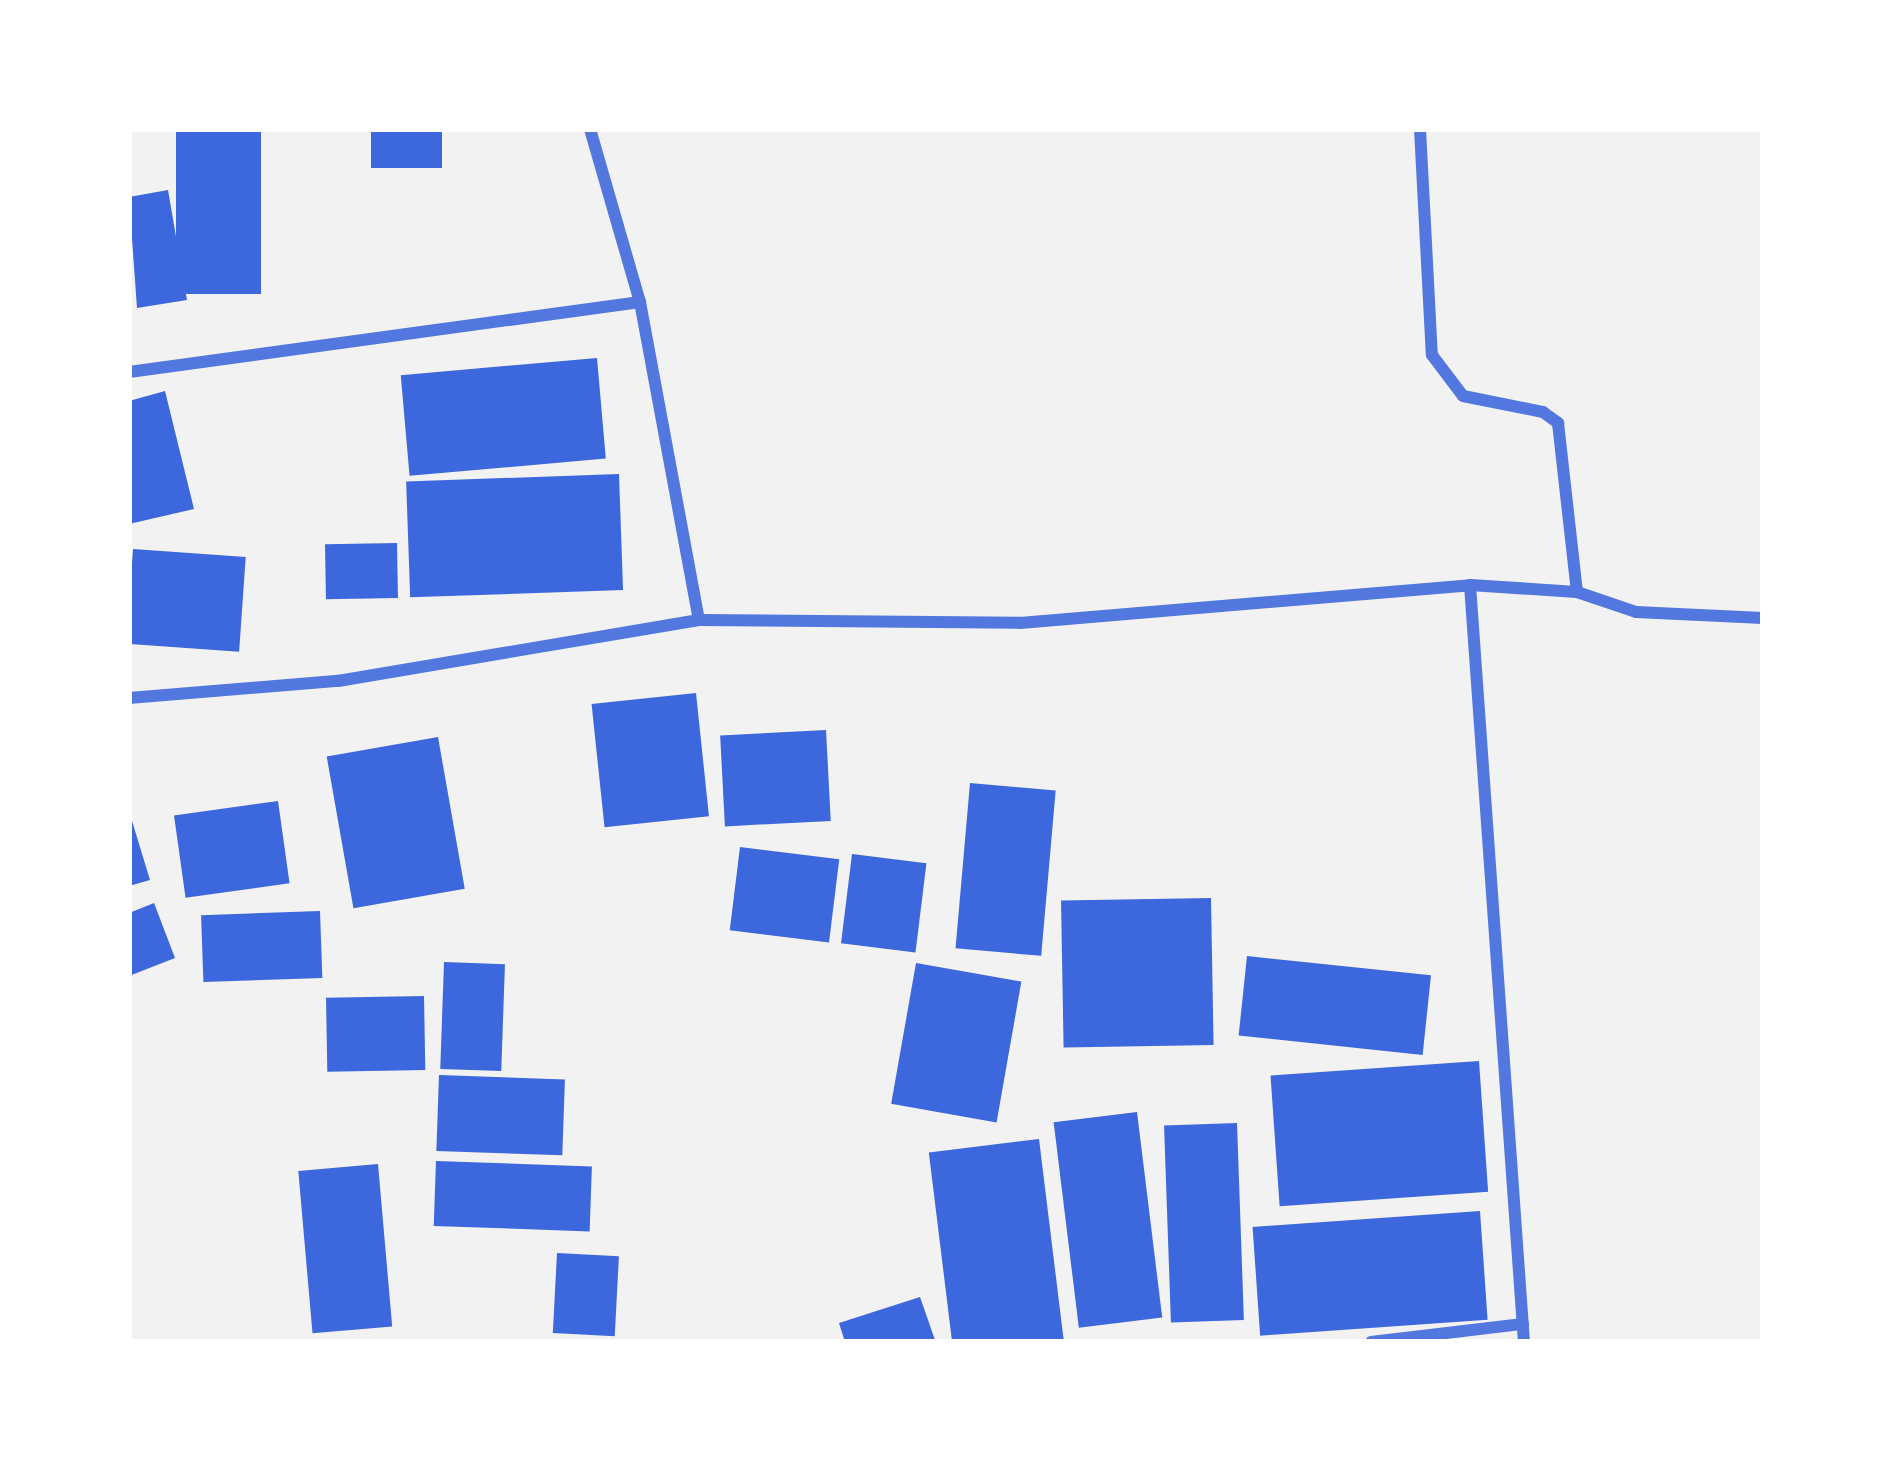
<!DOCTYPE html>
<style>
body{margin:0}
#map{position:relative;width:1892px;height:1471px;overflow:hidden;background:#f2f2f2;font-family:"Roboto Condensed",sans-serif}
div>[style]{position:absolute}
.building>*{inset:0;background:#3d67dc;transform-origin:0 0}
.minor>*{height:12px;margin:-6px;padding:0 6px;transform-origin:6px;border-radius:6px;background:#5277de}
span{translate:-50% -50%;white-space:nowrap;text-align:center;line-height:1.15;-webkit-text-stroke:9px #fff;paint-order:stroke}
.frame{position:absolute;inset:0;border:132px solid #fff;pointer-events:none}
</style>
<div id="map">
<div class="building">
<div style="left:176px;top:129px;width:85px;height:165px"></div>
<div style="left:371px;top:129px;width:71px;height:39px"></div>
<div style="clip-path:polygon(168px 190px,187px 300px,137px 308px,129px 197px)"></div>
<div style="left:597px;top:358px;width:101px;height:197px;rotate:85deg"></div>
<div style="clip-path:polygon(165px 391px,194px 509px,129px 524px,129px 401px)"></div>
<div style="left:619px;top:474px;width:116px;height:213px;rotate:88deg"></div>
<div style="left:397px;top:543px;width:55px;height:72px;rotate:89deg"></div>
<div style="left:133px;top:549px;width:113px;height:95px;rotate:4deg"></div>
<div style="left:696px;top:693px;width:124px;height:105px;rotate:84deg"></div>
<div style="left:826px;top:730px;width:91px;height:106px;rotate:87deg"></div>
<div style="left:438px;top:737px;width:154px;height:113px;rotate:80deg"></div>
<div style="left:970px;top:783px;width:86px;height:166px;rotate:5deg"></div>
<div style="left:278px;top:801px;width:83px;height:105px;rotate:82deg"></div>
<div style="clip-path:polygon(129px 811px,150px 880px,129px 886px)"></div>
<div style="left:740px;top:847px;width:100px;height:84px;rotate:7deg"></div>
<div style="left:852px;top:854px;width:75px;height:90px;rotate:7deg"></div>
<div style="left:1211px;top:898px;width:147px;height:150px;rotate:89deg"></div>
<div style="clip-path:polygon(154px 903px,175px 958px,129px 976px,129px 913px)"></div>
<div style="left:320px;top:911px;width:67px;height:119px;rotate:88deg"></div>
<div style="left:1247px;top:956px;width:185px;height:80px;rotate:6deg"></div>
<div style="left:444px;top:962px;width:61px;height:107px;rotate:2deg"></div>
<div style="left:916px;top:963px;width:107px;height:143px;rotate:10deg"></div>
<div style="left:424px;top:996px;width:74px;height:98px;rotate:89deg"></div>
<div style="left:1479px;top:1061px;width:131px;height:209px;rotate:86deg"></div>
<div style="left:439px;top:1075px;width:126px;height:76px;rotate:2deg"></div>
<div style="left:1137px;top:1112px;width:207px;height:84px;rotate:83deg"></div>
<div style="left:1237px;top:1123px;width:197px;height:73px;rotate:88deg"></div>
<div style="left:1039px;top:1139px;width:205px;height:111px;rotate:83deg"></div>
<div style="left:436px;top:1161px;width:156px;height:65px;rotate:2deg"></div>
<div style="left:378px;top:1164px;width:163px;height:80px;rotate:85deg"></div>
<div style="left:1480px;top:1211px;width:109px;height:228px;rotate:86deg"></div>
<div style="left:557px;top:1253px;width:62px;height:80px;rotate:3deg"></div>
<div style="clip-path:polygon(920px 1297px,935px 1340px,845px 1342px,839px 1323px)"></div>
</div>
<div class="minor">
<div style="left:590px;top:129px;width:180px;rotate:73.9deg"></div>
<div style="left:640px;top:302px;width:323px;rotate:79.5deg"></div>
<div style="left:1420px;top:129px;width:226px;rotate:87deg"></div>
<div style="left:1432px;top:355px;width:51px;rotate:52.9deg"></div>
<div style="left:1463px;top:396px;width:82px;rotate:11.3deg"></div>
<div style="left:1543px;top:412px;width:19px;rotate:36deg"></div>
<div style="left:1558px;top:423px;width:170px;rotate:83.6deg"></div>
<div style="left:129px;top:372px;width:516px;rotate:-7.8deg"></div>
<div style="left:1470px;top:585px;width:759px;rotate:85.92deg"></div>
<div style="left:129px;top:698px;width:210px;rotate:-4.7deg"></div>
<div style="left:338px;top:681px;width:366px;rotate:-9.6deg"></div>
<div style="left:699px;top:620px;width:321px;rotate:0.5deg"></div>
<div style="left:1020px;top:623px;width:452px;rotate:-4.8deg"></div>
<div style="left:1470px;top:585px;width:107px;rotate:3.7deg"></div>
<div style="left:1577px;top:592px;width:62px;rotate:18.7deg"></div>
<div style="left:1636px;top:612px;width:127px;rotate:2.7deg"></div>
<div style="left:1371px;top:1342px;width:153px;rotate:-6.8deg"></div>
</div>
<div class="frame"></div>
</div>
